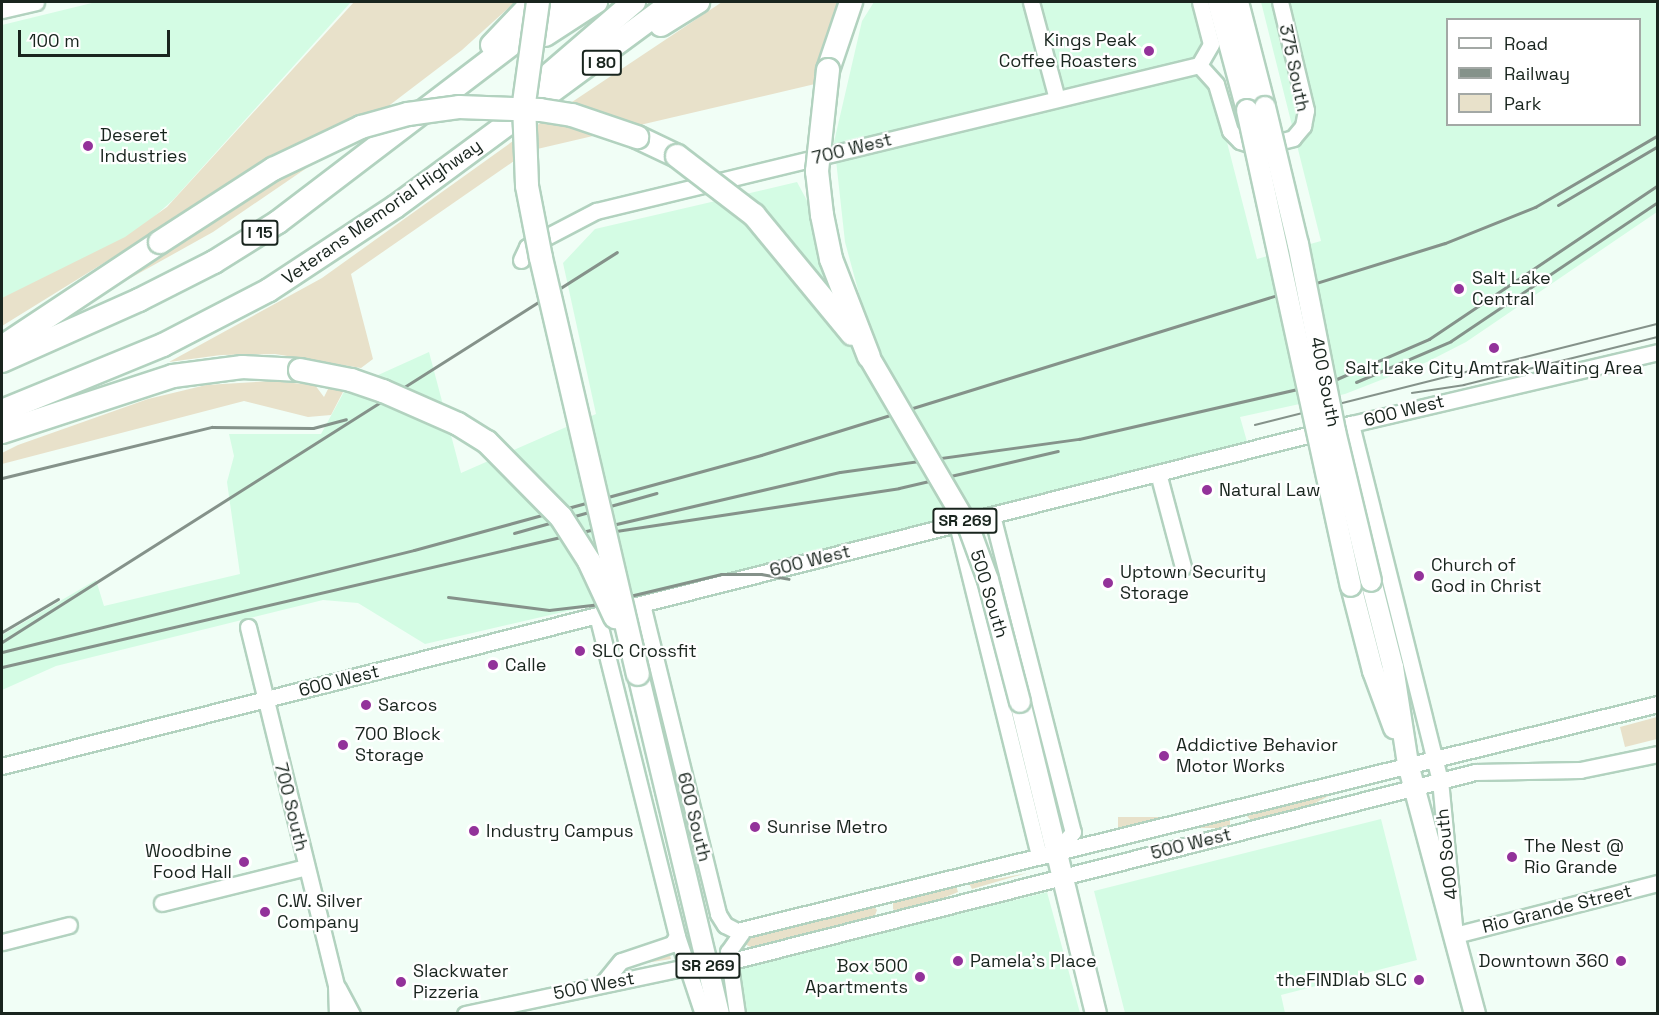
<!DOCTYPE html>
<style>
body{margin:0}
#map{position:relative;width:1659px;height:1015px;overflow:hidden;background:#f1fef6;font-family:"Space Grotesk",sans-serif}
div>[style]{position:absolute}
.built>*{inset:0;background:#d4fce4}
.green>*{inset:0;background:#e8e1ca;transform-origin:0 0}
.roads{filter:drop-shadow(2px 0 #b2d2bf) drop-shadow(-2px 0 #b2d2bf) drop-shadow(0 2px #b2d2bf) drop-shadow(0 -2px #b2d2bf)}
.minor>*{height:15px;margin:-7.5px;padding:0 7.5px;transform-origin:7.5px;border-radius:7.5px;background:#fff}
.major>*{height:20px;margin:-10px;padding:0 10px;transform-origin:10px;border-radius:10px;background:#fff}
.highway>*{height:22px;margin:-11px;padding:0 11px;transform-origin:11px;border-radius:11px;background:#fff}
.tram>*{height:1.5px;margin:-0.75px;padding:0 0.75px;transform-origin:0.75px;border-radius:0.75px;background:#85928a}
.rail>*{height:3px;margin:-1.5px;padding:0 1.5px;transform-origin:1.5px;border-radius:1.5px;background:#85928a}
.bridges{filter:drop-shadow(2px 0 #b2d2bf) drop-shadow(-2px 0 #b2d2bf) drop-shadow(0 2px #b2d2bf) drop-shadow(0 -2px #b2d2bf)}
.major-bridge>*{height:20px;margin:-10px;padding:0 10px;transform-origin:10px;border-radius:10px;background:#fff}
.highway-bridge>*{height:22px;margin:-11px;padding:0 11px;transform-origin:11px;border-radius:11px;background:#fff}
.dots>*{width:16px;height:16px;translate:-50% -50%;box-sizing:border-box;border:3px solid #fff;border-radius:50%}
span{translate:-50% -50%;white-space:nowrap;text-align:center;line-height:1.15;-webkit-text-stroke:4.5px #fff;paint-order:stroke}
.shield-label span{padding:2px 4px;background:#fff;border:2px solid;border-radius:4px;-webkit-text-stroke-width:0}
.shield-label{font-size:16px;color:#19251e;font-weight:700}
.poi-label{font-size:18px;color:#19251e}
.right{translate:-100% -50%;text-align:right}
.left{translate:0 -50%;text-align:left}
.street-label{font-size:18px;color:#19251e}
.frame{position:absolute;inset:0;border:3px solid #19251e;pointer-events:none}
.legend{position:absolute;left:1446px;top:18px;width:195px;height:108px;box-sizing:border-box;background:#fff;border:2px solid #a3a8a5;margin:0;padding:8px 10px;list-style:none;font-size:18px;color:#19251e}
.legend li{display:flex;align-items:center;gap:12px;height:30px}
.legend b{width:30px;border:2px solid #a3a8a5}
.scale{position:absolute;left:18px;top:30px;width:152px;height:27px;box-sizing:border-box;border:3px solid #19251e;border-top:0;padding-left:8px;font-size:18px;line-height:21px;white-space:nowrap;color:#19251e;-webkit-text-stroke:4px #fff;paint-order:stroke}
</style>
<div id="map">
<div class="built">
<div style="clip-path:polygon(96px 2px,351px 2px,173px 200px,129px 239px,2px 302px,2px 25px)"></div>
<div style="clip-path:polygon(evenodd,874px 2px,1191px 2px,1257px 259px,1321px 241px,1261px 2px,1657px 2px,1657px 212px,1466px 342px,1427px 362px,1345px 394px,1240px 417px,1248px 445px,835px 549px,425px 644px,358px 603px,323px 600px,56px 666px,2px 690px,2px 635px,96px 580px,104px 606px,240px 574px,227px 482px,234px 456px,229px 434px,321px 434px,345px 390px,429px 352px,461px 473px,596px 414px,563px 263px,595px 229px,797px 182px,861px 301px,845px 242px,834px 142px,862px 21px,874px 2px,1448px 20px,1640px 20px,1640px 124px,1448px 124px,1448px 20px)"></div>
<div style="clip-path:polygon(1381px 819px,1417px 960px,1281px 995px,1285px 1013px,1125px 1013px,1094px 891px)"></div>
<div style="clip-path:polygon(1047px 892px,1080px 1013px,741px 1013px,737px 969px)"></div>
</div>
<div class="green">
<div style="clip-path:polygon(354px 2px,515px 2px,462px 50px,378px 114px,288px 149px,2px 326px,2px 298px,125px 237px,167px 207px)"></div>
<div style="clip-path:polygon(722px 2px,839px 2px,815px 84px,533px 150px,533px 128px)"></div>
<div style="clip-path:polygon(513px 141px,514px 161px,351px 274px,373px 359px,361px 368px,275px 354px,221px 355px,169px 362px,322px 278px)"></div>
<div style="clip-path:polygon(333px 150px,213px 232px,91px 300px,277px 179px)"></div>
<div style="clip-path:polygon(271px 381px,315px 385px,324px 397px,329px 387px,344px 390px,331px 415px,308px 417px,244px 401px,2px 464px,2px 453px,18px 445px,148px 399px,206px 385px)"></div>
<div style="clip-path:polygon(1657px 717px,1657px 739px,1625px 747px,1620px 727px)"></div>
<div style="clip-path:polygon(1344px 788px,1298px 812px,1253px 823px,1247px 816px)"></div>
<div style="left:1230px;top:817px;width:11px;height:112px;rotate:90deg"></div>
<div style="clip-path:polygon(1027px 873px,972px 889px,967px 879px,997px 879px)"></div>
<div style="clip-path:polygon(955px 882px,958px 892px,926px 905px,897px 912px,893px 909px,893px 898px)"></div>
<div style="clip-path:polygon(871px 904px,877px 910px,874px 918px,754px 949px,745px 944px,746px 936px)"></div>
<div style="clip-path:polygon(669px 952px,671px 959px,627px 966px)"></div>
</div>
<div class="roads">
<div class="minor">
<div style="left:1031px;top:2px;width:100px;rotate:75deg"></div>
<div style="left:2px;top:10px;width:35px;rotate:-13deg"></div>
<div style="left:1199px;top:65px;width:25px;rotate:48deg"></div>
<div style="left:1216px;top:84px;width:49px;rotate:73.4deg"></div>
<div style="left:1230px;top:131px;width:14px;rotate:45deg"></div>
<div style="left:1240px;top:141px;width:19px;rotate:18deg"></div>
<div style="left:1258px;top:147px;width:36px;rotate:-14deg"></div>
<div style="left:1293px;top:138px;width:16px;rotate:-50deg"></div>
<div style="left:1303px;top:126px;width:16px;rotate:-79deg"></div>
<div style="left:1306px;top:110px;width:111px;rotate:-103.5deg"></div>
<div style="left:521px;top:260px;width:14px;rotate:-65deg"></div>
<div style="left:527px;top:247px;width:78px;rotate:-27.6deg"></div>
<div style="left:596px;top:211px;width:620px;rotate:-13.61deg"></div>
<div style="left:1199px;top:65px;width:24px;rotate:-60deg"></div>
<div style="left:1211px;top:44px;width:43px;rotate:-104.7deg"></div>
<div style="left:1351px;top:424px;width:367px;rotate:76deg"></div>
<div style="left:1440px;top:780px;width:156px;rotate:84.5deg"></div>
<div style="left:1455px;top:935px;width:210px;rotate:-14.4deg"></div>
<div style="left:1158px;top:473px;width:97px;rotate:75.1deg"></div>
<div style="left:992px;top:515px;width:327px;rotate:75.7deg"></div>
<div style="left:1073px;top:832px;width:26px;rotate:130deg"></div>
<div style="left:957px;top:524px;width:342px;rotate:76.1deg"></div>
<div style="left:642px;top:604px;width:319px;rotate:76.2deg"></div>
<div style="left:718px;top:914px;width:13px;rotate:58deg"></div>
<div style="left:725px;top:925px;width:13px;rotate:27deg"></div>
<div style="left:737px;top:931px;width:949px;rotate:-13.85deg"></div>
<div style="left:597px;top:615px;width:331px;rotate:76deg"></div>
<div style="left:677px;top:936px;width:82px;rotate:71.6deg"></div>
<div style="left:248px;top:627px;width:370px;rotate:76.2deg"></div>
<div style="left:336px;top:986px;width:28px;rotate:88deg"></div>
<div style="left:2px;top:766px;width:1392px;rotate:-14.23deg"></div>
<div style="left:1351px;top:424px;width:315px;rotate:-13.2deg"></div>
<div style="left:162px;top:903px;width:148px;rotate:-14deg"></div>
<div style="left:2px;top:942px;width:69px;rotate:-14.2deg"></div>
<div style="left:728px;top:962px;width:771px;rotate:-14.27deg"></div>
<div style="left:1475px;top:772px;width:105px;rotate:-1.1deg"></div>
<div style="left:1580px;top:770px;width:80px;rotate:-11.6deg"></div>
<div style="left:603px;top:983px;width:28px;rotate:-51deg"></div>
<div style="left:621px;top:961px;width:54px;rotate:-18.4deg"></div>
<div style="left:672px;top:944px;width:9px;rotate:-58deg"></div>
<div style="left:338px;top:988px;width:30px;rotate:62deg"></div>
<div style="left:465px;top:1014px;width:227px;rotate:-12deg"></div>
<div style="left:737px;top:1014px;width:63px;rotate:-98.3deg"></div>
<div style="left:728px;top:952px;width:24px;rotate:-55deg"></div>
</div>
<div class="major">
<div style="left:1218px;top:2px;width:112px;rotate:75deg"></div>
<div style="left:1238px;top:2px;width:108px;rotate:75.6deg"></div>
<div style="left:1371px;top:581px;width:89px;rotate:75.7deg"></div>
<div style="left:1393px;top:667px;width:98px;rotate:81.2deg"></div>
<div style="left:1408px;top:764px;width:259px;rotate:75deg"></div>
<div style="left:1351px;top:586px;width:88px;rotate:75.5deg"></div>
<div style="left:1373px;top:671px;width:61px;rotate:69.8deg"></div>
<div style="left:638px;top:674px;width:350px;rotate:76.6deg"></div>
<div style="left:1020px;top:702px;width:321px;rotate:76.3deg"></div>
</div>
<div class="highway">
<div style="left:661px;top:25px;width:44px;rotate:-31.9deg"></div>
<div style="left:545px;top:35px;width:61px;rotate:-32.9deg"></div>
<div style="left:492px;top:45px;width:59px;rotate:-46.4deg"></div>
<div style="left:828px;top:70px;width:72px;rotate:-71.3deg"></div>
<div style="left:537px;top:85px;width:128px;rotate:-40.6deg"></div>
<div style="left:637px;top:137px;width:44px;rotate:25.4deg"></div>
<div style="left:2px;top:347px;width:190px;rotate:-33.6deg"></div>
<div style="left:2px;top:361px;width:150px;rotate:-24deg"></div>
<div style="left:139px;top:300px;width:84px;rotate:-26.9deg"></div>
<div style="left:214px;top:262px;width:75px;rotate:-32deg"></div>
<div style="left:278px;top:222px;width:363px;rotate:-37.3deg"></div>
<div style="left:2px;top:411px;width:174px;rotate:-22.3deg"></div>
<div style="left:163px;top:345px;width:119px;rotate:-27.4deg"></div>
<div style="left:269px;top:290px;width:151px;rotate:-33.4deg"></div>
<div style="left:395px;top:207px;width:345px;rotate:-36.4deg"></div>
<div style="left:2px;top:432px;width:180px;rotate:-18.1deg"></div>
<div style="left:173px;top:376px;width:70px;rotate:-7.4deg"></div>
<div style="left:242px;top:367px;width:58px;rotate:3deg"></div>
</div>
</div>
<div class="tram">
<div style="left:1412px;top:393px;width:53px;rotate:-8.7deg"></div>
<div style="left:1464px;top:385px;width:200px;rotate:-13.9deg"></div>
<div style="left:1255px;top:425px;width:415px;rotate:-14.1deg"></div>
</div>
<div class="rail">
<div style="left:1558px;top:205px;width:116px;rotate:-30.5deg"></div>
<div style="left:1356px;top:382px;width:103px;rotate:-23.3deg"></div>
<div style="left:1451px;top:341px;width:249px;rotate:-33.9deg"></div>
<div style="left:2px;top:478px;width:216px;rotate:-13.7deg"></div>
<div style="left:212px;top:427px;width:101px;rotate:0.6deg"></div>
<div style="left:313px;top:428px;width:34px;rotate:-15deg"></div>
<div style="left:616px;top:531px;width:286px;rotate:-8.6deg"></div>
<div style="left:899px;top:488px;width:163px;rotate:-13.1deg"></div>
<div style="left:514px;top:533px;width:148px;rotate:-15.7deg"></div>
<div style="left:448px;top:597px;width:102px;rotate:7.3deg"></div>
<div style="left:549px;top:610px;width:43px;rotate:-6.6deg"></div>
<div style="left:592px;top:605px;width:133px;rotate:-13.5deg"></div>
<div style="left:721px;top:574px;width:40px"></div>
<div style="left:761px;top:574px;width:28px;rotate:10deg"></div>
<div style="left:2px;top:632px;width:65px;rotate:-30.5deg"></div>
<div style="left:2px;top:642px;width:728px;rotate:-32.38deg"></div>
<div style="left:2px;top:652px;width:424px;rotate:-13.9deg"></div>
<div style="left:414px;top:550px;width:360px;rotate:-15.3deg"></div>
<div style="left:761px;top:455px;width:716px;rotate:-17.22deg"></div>
<div style="left:1445px;top:243px;width:97px;rotate:-21.8deg"></div>
<div style="left:1535px;top:207px;width:143px;rotate:-30.3deg"></div>
<div style="left:2px;top:667px;width:860px;rotate:-13.1deg"></div>
<div style="left:840px;top:472px;width:241px;rotate:-7.9deg"></div>
<div style="left:1079px;top:439px;width:260px;rotate:-12.9deg"></div>
<div style="left:1332px;top:381px;width:106px;rotate:-23.4deg"></div>
<div style="left:1429px;top:339px;width:276px;rotate:-33.9deg"></div>
</div>
<div class="bridges">
<div class="major-bridge">
<div style="left:1265px;top:107px;width:141px;rotate:76.5deg"></div>
<div style="left:1298px;top:244px;width:191px;rotate:78.8deg"></div>
<div style="left:1335px;top:431px;width:154px;rotate:76.5deg"></div>
<div style="left:1247px;top:110px;width:487px;rotate:77.7deg"></div>
<div style="left:869px;top:357px;width:198px;rotate:59.7deg"></div>
<div style="left:969px;top:528px;width:55px;rotate:69.9deg"></div>
<div style="left:988px;top:580px;width:126px;rotate:75.3deg"></div>
</div>
<div class="highway-bridge">
<div style="left:538px;top:2px;width:102px;rotate:97.9deg"></div>
<div style="left:524px;top:103px;width:83px;rotate:87.9deg"></div>
<div style="left:527px;top:186px;width:73px;rotate:79deg"></div>
<div style="left:541px;top:258px;width:427px;rotate:76.9deg"></div>
<div style="left:828px;top:70px;width:102px;rotate:96.2deg"></div>
<div style="left:817px;top:171px;width:44px;rotate:83.5deg"></div>
<div style="left:822px;top:215px;width:45px;rotate:78.4deg"></div>
<div style="left:831px;top:259px;width:105px;rotate:68.8deg"></div>
<div style="left:677px;top:156px;width:97px;rotate:37.5deg"></div>
<div style="left:754px;top:215px;width:154px;rotate:50.5deg"></div>
<div style="left:160px;top:242px;width:135px;rotate:-32.9deg"></div>
<div style="left:273px;top:169px;width:98px;rotate:-25.5deg"></div>
<div style="left:361px;top:127px;width:49px;rotate:-15.5deg"></div>
<div style="left:408px;top:114px;width:51px;rotate:-7.8deg"></div>
<div style="left:459px;top:107px;width:81px;rotate:2.1deg"></div>
<div style="left:540px;top:110px;width:32px;rotate:9deg"></div>
<div style="left:572px;top:115px;width:69px;rotate:18.7deg"></div>
<div style="left:300px;top:370px;width:52px;rotate:11.1deg"></div>
<div style="left:351px;top:380px;width:34px;rotate:19deg"></div>
<div style="left:383px;top:391px;width:82px;rotate:23.7deg"></div>
<div style="left:458px;top:424px;width:34px;rotate:32deg"></div>
<div style="left:487px;top:442px;width:105px;rotate:45.4deg"></div>
<div style="left:561px;top:517px;width:52px;rotate:57.5deg"></div>
<div style="left:589px;top:561px;width:62px;rotate:65.1deg"></div>
</div>
</div>
<div class="dots">
<div style="left:1149px;top:51px;background:#93329a"></div>
<div style="left:88px;top:146px;background:#93329a"></div>
<div style="left:1459px;top:289px;background:#93329a"></div>
<div style="left:1494px;top:348px;background:#93329a"></div>
<div style="left:1207px;top:490px;background:#93329a"></div>
<div style="left:1419px;top:576px;background:#93329a"></div>
<div style="left:1108px;top:583px;background:#93329a"></div>
<div style="left:580px;top:651px;background:#93329a"></div>
<div style="left:493px;top:665px;background:#93329a"></div>
<div style="left:366px;top:705px;background:#93329a"></div>
<div style="left:343px;top:745px;background:#93329a"></div>
<div style="left:1164px;top:756px;background:#93329a"></div>
<div style="left:755px;top:827px;background:#93329a"></div>
<div style="left:474px;top:831px;background:#93329a"></div>
<div style="left:1512px;top:857px;background:#93329a"></div>
<div style="left:244px;top:862px;background:#93329a"></div>
<div style="left:265px;top:912px;background:#93329a"></div>
<div style="left:958px;top:961px;background:#93329a"></div>
<div style="left:1621px;top:961px;background:#93329a"></div>
<div style="left:920px;top:977px;background:#93329a"></div>
<div style="left:1419px;top:980px;background:#93329a"></div>
<div style="left:401px;top:982px;background:#93329a"></div>
</div>
<div class="shield-label">
<span style="left:602px;top:63px">I 80</span>
<span style="left:260px;top:233px">I 15</span>
<span style="left:965px;top:521px">SR 269</span>
<span style="left:708px;top:966px">SR 269</span>
</div>
<div class="poi-label">
<span class="right" style="left:1137px;top:51px">Kings Peak<br>Coffee Roasters</span>
<span class="left" style="left:100px;top:146px">Deseret<br>Industries</span>
<span class="left" style="left:1472px;top:289px">Salt Lake<br>Central</span>
<span style="left:1494px;top:368px">Salt Lake City Amtrak Waiting Area</span>
<span class="left" style="left:1219px;top:490px">Natural Law</span>
<span class="left" style="left:1431px;top:576px">Church of<br>God in Christ</span>
<span class="left" style="left:1120px;top:583px">Uptown Security<br>Storage</span>
<span class="left" style="left:592px;top:651px">SLC Crossfit</span>
<span class="left" style="left:505px;top:665px">Calle</span>
<span class="left" style="left:378px;top:705px">Sarcos</span>
<span class="left" style="left:355px;top:745px">700 Block<br>Storage</span>
<span class="left" style="left:1176px;top:756px">Addictive Behavior<br>Motor Works</span>
<span class="left" style="left:767px;top:827px">Sunrise Metro</span>
<span class="left" style="left:486px;top:831px">Industry Campus</span>
<span class="left" style="left:1524px;top:857px">The Nest @<br>Rio Grande</span>
<span class="right" style="left:232px;top:862px">Woodbine<br>Food Hall</span>
<span class="left" style="left:277px;top:912px">C.W. Silver<br>Company</span>
<span class="left" style="left:970px;top:961px">Pamela's Place</span>
<span class="right" style="left:1609px;top:961px">Downtown 360</span>
<span class="right" style="left:908px;top:977px">Box 500<br>Apartments</span>
<span class="left" style="left:413px;top:982px">Slackwater<br>Pizzeria</span>
<span class="right" style="left:1407px;top:980px">theFINDlab SLC</span>
</div>
<div class="street-label">
<span style="left:1294px;top:68px;rotate:78deg">375 South</span>
<span style="left:852px;top:149px;rotate:-14deg">700 West</span>
<span style="left:382px;top:212px;rotate:-35deg">Veterans Memorial Highway</span>
<span style="left:1325px;top:382px;rotate:79deg">400 South</span>
<span style="left:1404px;top:411px;rotate:-14deg">600 West</span>
<span style="left:810px;top:561px;rotate:-14deg">600 West</span>
<span style="left:989px;top:594px;rotate:73deg">500 South</span>
<span style="left:339px;top:681px;rotate:-14deg">600 West</span>
<span style="left:291px;top:807px;rotate:76deg">700 South</span>
<span style="left:694px;top:817px;rotate:76deg">600 South</span>
<span style="left:1191px;top:844px;rotate:-14deg">500 West</span>
<span style="left:1447px;top:854px;rotate:-96deg">400 South</span>
<span style="left:1557px;top:909px;rotate:-14deg">Rio Grande Street</span>
<span style="left:594px;top:986px;rotate:-11deg">500 West</span>
</div>
<div class="frame"></div>
<ul class="legend">
<li><b style="height:8px;background:#fff"></b>Road</li>
<li><b style="height:8px;background:#85928a"></b>Railway</li>
<li><b style="height:16px;background:#e8e1ca"></b>Park</li>
</ul>
<div class="scale">100 m</div>
</div>
